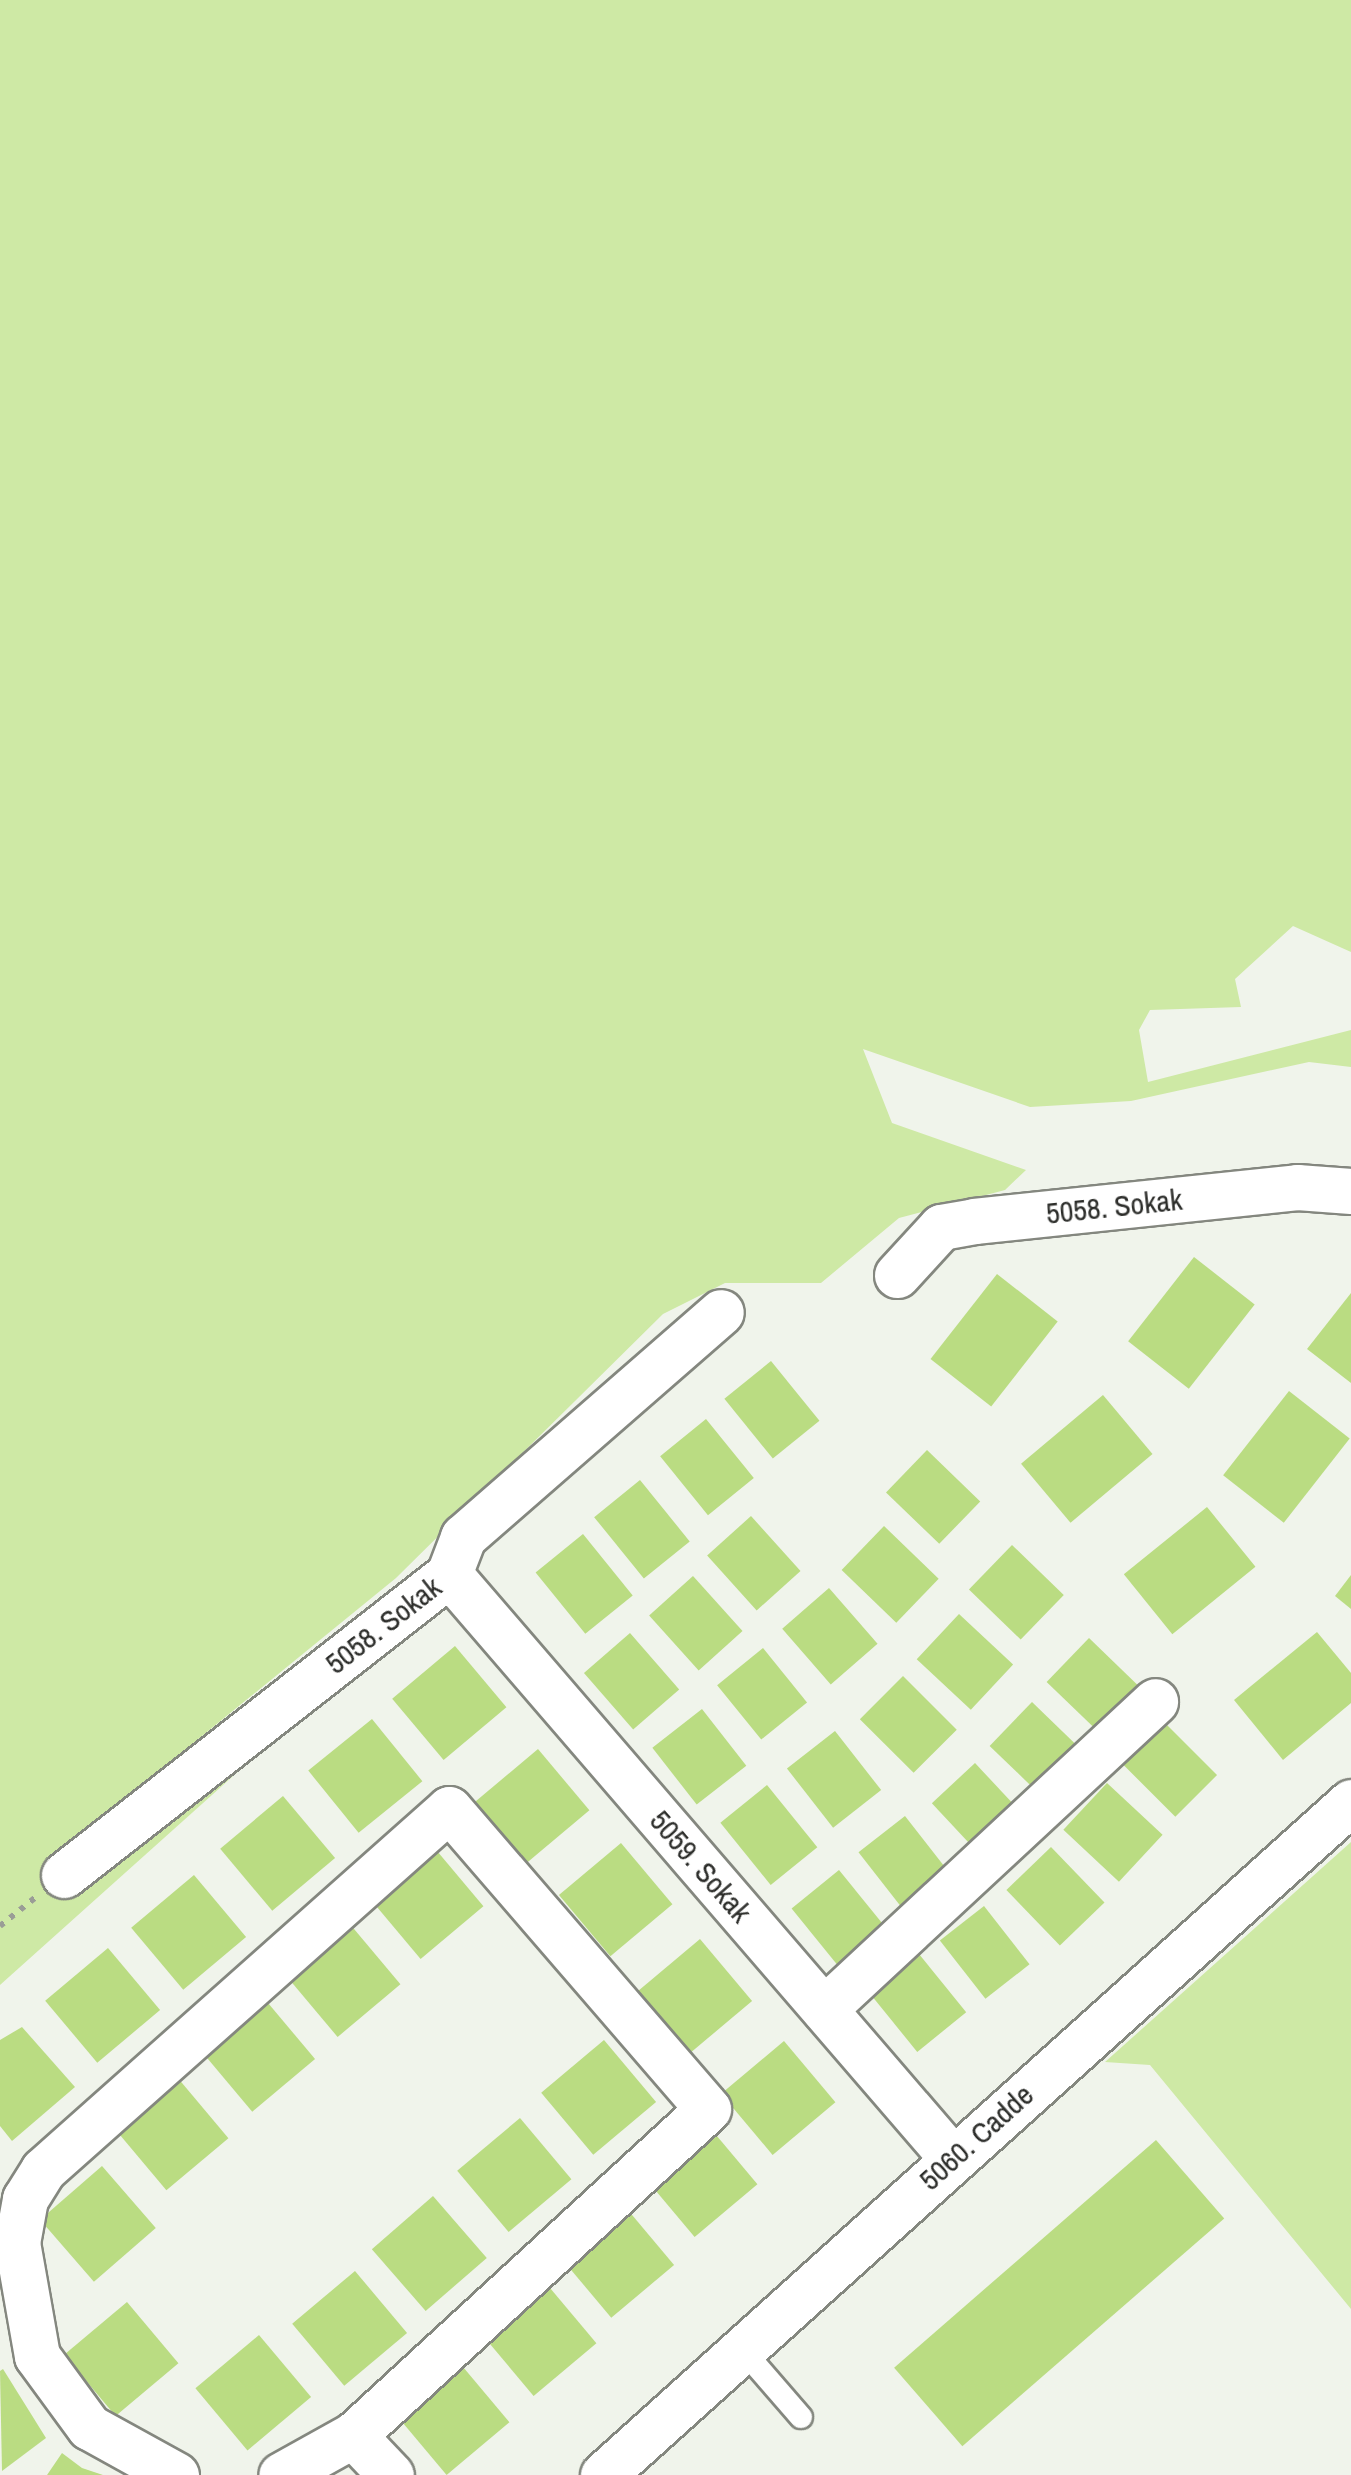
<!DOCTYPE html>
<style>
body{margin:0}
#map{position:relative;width:1351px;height:2475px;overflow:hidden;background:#f0f4eb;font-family:"Archivo Narrow",sans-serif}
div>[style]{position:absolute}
.green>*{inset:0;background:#cee9a5}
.building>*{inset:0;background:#badc82;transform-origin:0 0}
.path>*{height:6px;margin-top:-3px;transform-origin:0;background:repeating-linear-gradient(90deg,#9a9d96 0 5px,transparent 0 13px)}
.roads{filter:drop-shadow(2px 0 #84877f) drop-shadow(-2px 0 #84877f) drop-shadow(0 2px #84877f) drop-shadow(0 -2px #84877f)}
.service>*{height:22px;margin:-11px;padding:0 11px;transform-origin:11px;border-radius:11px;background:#fff}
.minor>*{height:45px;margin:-22.5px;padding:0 22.5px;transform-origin:22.5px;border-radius:22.5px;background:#fff}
span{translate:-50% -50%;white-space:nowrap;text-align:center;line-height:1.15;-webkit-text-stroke:8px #fff;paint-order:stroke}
.street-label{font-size:30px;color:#2c2d2a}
</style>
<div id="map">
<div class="green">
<div style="clip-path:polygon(0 0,1351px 0,1351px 952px,1293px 926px,1235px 979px,1241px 1007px,1150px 1010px,1139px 1030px,1148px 1082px,1351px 1030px,1351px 1067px,1309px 1062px,1131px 1101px,1030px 1107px,863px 1049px,892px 1123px,1026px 1170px,1005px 1190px,899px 1218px,821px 1283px,725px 1283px,663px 1314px,396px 1578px,83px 1833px,256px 1741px,270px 1743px,0 1985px)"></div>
<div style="clip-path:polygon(1351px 1842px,1351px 2309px,1150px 2065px,1105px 2062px)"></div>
</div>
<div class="building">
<div style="left:1194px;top:1257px;width:77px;height:107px;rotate:38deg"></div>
<div style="left:997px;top:1274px;width:77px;height:108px;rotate:38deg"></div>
<div style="clip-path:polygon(1351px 1293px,1351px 1383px,1307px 1349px)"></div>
<div style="left:771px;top:1361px;width:77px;height:60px;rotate:51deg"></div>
<div style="left:1289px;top:1391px;width:77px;height:107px;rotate:38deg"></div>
<div style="left:1103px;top:1395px;width:77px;height:107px;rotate:50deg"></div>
<div style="left:706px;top:1419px;width:76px;height:59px;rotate:51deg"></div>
<div style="left:927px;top:1450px;width:74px;height:59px;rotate:44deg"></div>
<div style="left:640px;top:1480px;width:79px;height:59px;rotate:51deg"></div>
<div style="left:1207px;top:1507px;width:77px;height:107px;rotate:51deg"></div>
<div style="left:751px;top:1516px;width:74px;height:59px;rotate:48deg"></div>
<div style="left:884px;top:1526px;width:76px;height:61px;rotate:44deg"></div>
<div style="left:583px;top:1534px;width:79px;height:61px;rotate:51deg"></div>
<div style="left:1012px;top:1545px;width:72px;height:62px;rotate:44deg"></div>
<div style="clip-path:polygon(1351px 1575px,1351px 1609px,1335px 1596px)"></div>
<div style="left:693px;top:1576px;width:74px;height:59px;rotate:48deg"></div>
<div style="left:829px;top:1588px;width:74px;height:62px;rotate:49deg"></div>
<div style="left:959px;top:1614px;width:74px;height:62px;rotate:43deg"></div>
<div style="clip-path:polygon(1317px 1632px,1351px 1673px,1351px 1703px,1283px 1760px,1234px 1700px)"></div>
<div style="left:630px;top:1633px;width:75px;height:61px;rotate:49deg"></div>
<div style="left:1089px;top:1638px;width:69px;height:61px;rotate:44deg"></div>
<div style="left:455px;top:1646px;width:80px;height:82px;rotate:50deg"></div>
<div style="left:763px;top:1648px;width:70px;height:59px;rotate:51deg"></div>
<div style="left:903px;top:1676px;width:76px;height:61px;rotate:45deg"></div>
<div style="left:1032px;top:1702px;width:74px;height:61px;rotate:44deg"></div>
<div style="left:702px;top:1709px;width:72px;height:63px;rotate:52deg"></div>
<div style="left:372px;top:1719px;width:80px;height:82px;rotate:51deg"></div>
<div style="left:1164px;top:1722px;width:75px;height:59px;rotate:45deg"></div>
<div style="left:835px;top:1731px;width:75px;height:61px;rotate:52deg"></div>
<div style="left:538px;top:1749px;width:80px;height:82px;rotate:50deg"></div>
<div style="left:975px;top:1763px;width:75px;height:59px;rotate:47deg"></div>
<div style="left:1107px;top:1783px;width:76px;height:64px;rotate:43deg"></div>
<div style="left:767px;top:1785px;width:80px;height:60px;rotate:51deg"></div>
<div style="left:283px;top:1796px;width:81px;height:82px;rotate:50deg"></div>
<div style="left:905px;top:1816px;width:78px;height:59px;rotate:52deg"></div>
<div style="left:621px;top:1843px;width:80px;height:81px;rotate:50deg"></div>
<div style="left:432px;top:1845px;width:80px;height:82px;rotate:50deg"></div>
<div style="left:1051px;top:1847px;width:77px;height:62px;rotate:46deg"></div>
<div style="left:839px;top:1870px;width:77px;height:61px;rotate:51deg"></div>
<div style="left:194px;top:1875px;width:81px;height:82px;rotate:50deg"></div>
<div style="left:984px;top:1906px;width:74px;height:56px;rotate:52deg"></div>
<div style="left:349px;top:1923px;width:80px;height:82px;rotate:50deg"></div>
<div style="left:700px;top:1939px;width:81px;height:82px;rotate:50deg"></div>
<div style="left:108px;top:1948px;width:81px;height:82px;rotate:50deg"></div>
<div style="left:919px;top:1954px;width:75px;height:63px;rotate:51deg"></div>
<div style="left:263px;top:1997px;width:81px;height:82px;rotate:50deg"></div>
<div style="clip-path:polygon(22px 2027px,75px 2087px,12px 2141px,0 2126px,0 2040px)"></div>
<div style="left:604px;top:2040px;width:81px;height:82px;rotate:50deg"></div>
<div style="left:784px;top:2041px;width:80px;height:82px;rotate:50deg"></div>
<div style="left:177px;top:2077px;width:80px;height:81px;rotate:50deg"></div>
<div style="left:520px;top:2118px;width:80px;height:82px;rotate:50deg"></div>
<div style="left:706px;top:2123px;width:80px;height:82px;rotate:50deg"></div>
<div style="left:1156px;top:2140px;width:104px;height:347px;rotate:49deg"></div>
<div style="left:102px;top:2166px;width:82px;height:82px;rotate:49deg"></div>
<div style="left:433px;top:2196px;width:82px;height:81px;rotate:49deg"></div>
<div style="left:622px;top:2203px;width:81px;height:82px;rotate:50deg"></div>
<div style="left:355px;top:2271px;width:81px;height:82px;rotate:50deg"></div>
<div style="left:545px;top:2282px;width:80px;height:82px;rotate:50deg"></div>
<div style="left:127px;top:2302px;width:80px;height:82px;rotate:50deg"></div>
<div style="left:259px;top:2335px;width:81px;height:83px;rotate:50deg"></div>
<div style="left:458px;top:2361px;width:80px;height:82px;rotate:50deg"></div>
<div style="clip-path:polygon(3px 2369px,46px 2438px,2px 2471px,0 2371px)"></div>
<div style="clip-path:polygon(62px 2453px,82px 2468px,103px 2475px,47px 2475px)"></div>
</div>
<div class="path">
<div style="left:0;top:1926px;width:46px;rotate:-38.9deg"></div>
</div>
<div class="roads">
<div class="service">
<div style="left:742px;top:2349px;width:90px;rotate:49.1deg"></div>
</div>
<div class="minor">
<div style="left:897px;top:1275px;width:65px;rotate:-47.5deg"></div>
<div style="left:941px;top:1227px;width:34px;rotate:-10deg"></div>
<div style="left:974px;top:1221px;width:325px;rotate:-6deg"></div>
<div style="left:1297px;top:1187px;width:54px;rotate:4.2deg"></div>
<div style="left:449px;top:1574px;width:771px;rotate:49.26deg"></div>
<div style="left:64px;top:1875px;width:489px;rotate:-38deg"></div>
<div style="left:449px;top:1574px;width:40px;rotate:-69deg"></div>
<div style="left:463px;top:1537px;width:342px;rotate:-41.1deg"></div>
<div style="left:824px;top:2009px;width:452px;rotate:-42.9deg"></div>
<div style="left:353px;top:2435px;width:55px;rotate:46.5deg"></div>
<div style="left:176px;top:2475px;width:99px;rotate:-151.1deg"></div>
<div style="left:89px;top:2427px;width:88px;rotate:-126.2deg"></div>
<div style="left:37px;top:2356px;width:115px;rotate:-100deg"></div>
<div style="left:17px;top:2243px;width:45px;rotate:-79.7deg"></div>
<div style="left:25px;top:2199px;width:34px;rotate:-58deg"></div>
<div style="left:43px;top:2170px;width:543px;rotate:-41.64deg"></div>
<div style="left:449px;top:1809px;width:396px;rotate:49.2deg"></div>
<div style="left:708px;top:2109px;width:482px;rotate:137.4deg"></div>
<div style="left:353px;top:2435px;width:82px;rotate:150.9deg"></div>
<div style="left:603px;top:2475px;width:1006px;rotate:-41.98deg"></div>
</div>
</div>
<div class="street-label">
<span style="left:1114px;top:1206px;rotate:-6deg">5058. Sokak</span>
<span style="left:383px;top:1625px;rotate:-38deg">5058. Sokak</span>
<span style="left:701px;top:1866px;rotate:49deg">5059. Sokak</span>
<span style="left:976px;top:2137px;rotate:-42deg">5060. Cadde</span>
</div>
</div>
